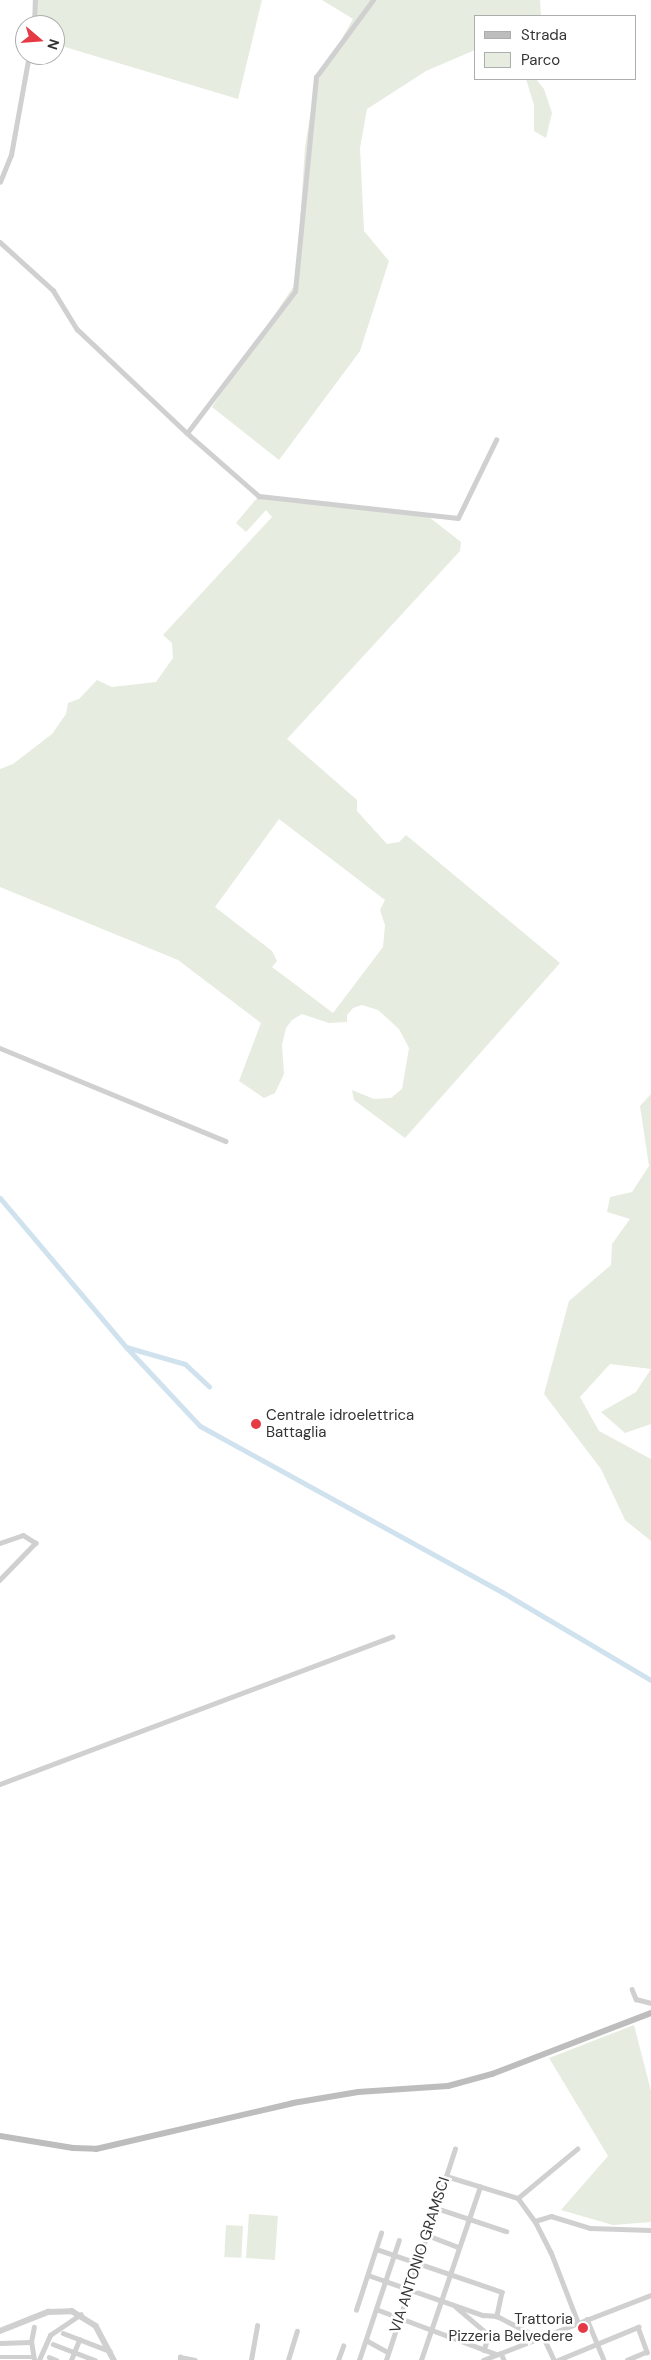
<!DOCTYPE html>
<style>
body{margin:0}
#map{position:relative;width:651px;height:2360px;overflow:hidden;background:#fff;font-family:"DM Sans",sans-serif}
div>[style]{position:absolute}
.green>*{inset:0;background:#e6ecdf;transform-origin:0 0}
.canal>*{height:5px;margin:-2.5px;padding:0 2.5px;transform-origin:2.5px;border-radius:2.5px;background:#cfe2ee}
.minor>*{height:4.5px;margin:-2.25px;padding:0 2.25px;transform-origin:2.25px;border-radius:2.25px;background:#d0d0d0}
.tertiary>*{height:5.5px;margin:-2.75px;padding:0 2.75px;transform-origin:2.75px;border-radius:2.75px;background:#d0d0d0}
.secondary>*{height:6px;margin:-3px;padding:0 3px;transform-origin:3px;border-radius:3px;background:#bdbdbd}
.dots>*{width:14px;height:14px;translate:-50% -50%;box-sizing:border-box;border:2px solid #fff;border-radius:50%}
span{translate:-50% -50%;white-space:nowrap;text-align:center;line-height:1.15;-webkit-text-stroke:5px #fff;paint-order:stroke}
.poi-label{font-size:15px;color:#333}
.left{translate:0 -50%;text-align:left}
.right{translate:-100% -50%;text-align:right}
.street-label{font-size:15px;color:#333}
.legend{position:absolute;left:474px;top:15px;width:162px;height:65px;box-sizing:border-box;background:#fff;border:1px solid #adadad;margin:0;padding:6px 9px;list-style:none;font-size:15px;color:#333}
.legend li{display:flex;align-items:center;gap:10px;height:25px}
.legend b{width:25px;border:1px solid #adadad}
.north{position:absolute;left:15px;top:15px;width:50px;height:50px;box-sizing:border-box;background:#fff;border:1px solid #adadad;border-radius:50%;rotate:108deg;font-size:14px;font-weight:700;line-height:20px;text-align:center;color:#333}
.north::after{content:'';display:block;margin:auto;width:18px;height:22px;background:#e63946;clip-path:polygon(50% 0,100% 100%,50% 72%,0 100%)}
</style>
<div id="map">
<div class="green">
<div style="clip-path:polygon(35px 0,262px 0,238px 99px,55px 44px,55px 25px,35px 25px)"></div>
<div style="clip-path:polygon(322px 0,540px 0,541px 16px,475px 16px,475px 50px,426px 71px,367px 109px,360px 148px,364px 231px,389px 261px,360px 351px,279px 460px,212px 407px,296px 283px,305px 147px,315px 86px,353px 19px)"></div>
<div style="clip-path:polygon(526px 79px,536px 79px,544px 89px,552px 113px,546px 138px,534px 131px,534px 105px)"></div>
<div style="clip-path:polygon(evenodd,258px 497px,429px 517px,461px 542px,460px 551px,287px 739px,357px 800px,357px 811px,387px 844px,399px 842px,406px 835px,560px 963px,405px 1138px,354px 1100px,352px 1090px,374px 1099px,391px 1098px,402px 1089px,409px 1048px,399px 1029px,378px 1010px,362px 1005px,353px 1008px,347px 1015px,347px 1022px,329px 1023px,302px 1014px,292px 1020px,286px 1028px,282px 1045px,284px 1074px,275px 1093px,264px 1098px,239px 1081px,261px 1023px,178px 960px,0 887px,0 769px,13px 764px,52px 734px,66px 714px,68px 703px,79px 699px,97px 680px,112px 687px,156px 682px,173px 658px,172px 643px,163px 635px,272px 517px,266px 510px,246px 532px,236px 523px,258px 497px,279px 819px,385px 900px,380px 910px,385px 925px,383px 947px,333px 1013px,272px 967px,277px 961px,272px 951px,215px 907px,279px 819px)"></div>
<div style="clip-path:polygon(651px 1094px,651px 1369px,610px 1364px,580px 1397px,599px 1431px,651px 1459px,651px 1541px,625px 1520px,601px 1469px,544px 1394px,569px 1301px,611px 1265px,612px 1244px,630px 1219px,607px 1212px,610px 1197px,632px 1192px,649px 1166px,640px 1106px)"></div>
<div style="clip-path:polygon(651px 1369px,651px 1424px,625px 1433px,601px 1412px,636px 1392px)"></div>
<div style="clip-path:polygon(634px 2025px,651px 2091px,651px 2222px,613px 2225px,561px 2210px,608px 2156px,549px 2058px)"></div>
<div style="left:249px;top:2214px;width:29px;height:44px;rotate:4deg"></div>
<div style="left:226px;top:2225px;width:17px;height:32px;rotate:3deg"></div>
</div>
<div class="canal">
<div style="left:0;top:1198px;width:195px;rotate:49.8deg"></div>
<div style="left:126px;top:1347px;width:108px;rotate:46.9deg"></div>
<div style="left:200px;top:1426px;width:345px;rotate:28.8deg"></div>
<div style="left:502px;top:1592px;width:173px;rotate:30.6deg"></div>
<div style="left:126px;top:1347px;width:61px;rotate:16.1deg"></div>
<div style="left:185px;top:1364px;width:33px;rotate:43deg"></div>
</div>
<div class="minor">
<div style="left:34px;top:25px;width:25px;rotate:-88deg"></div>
<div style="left:0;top:182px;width:29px;rotate:-68deg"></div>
<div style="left:11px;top:155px;width:102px;rotate:-79.8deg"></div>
<div style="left:0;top:242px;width:72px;rotate:42.2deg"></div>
<div style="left:53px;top:290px;width:46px;rotate:58.4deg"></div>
<div style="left:77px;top:329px;width:151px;rotate:43.4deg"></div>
<div style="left:187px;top:433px;width:178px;rotate:-52.7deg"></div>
<div style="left:295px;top:291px;width:215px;rotate:-84.4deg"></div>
<div style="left:316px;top:77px;width:96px;rotate:-53.5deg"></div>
<div style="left:187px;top:433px;width:96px;rotate:41.2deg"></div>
<div style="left:259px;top:496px;width:200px;rotate:6.3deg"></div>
<div style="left:458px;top:518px;width:87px;rotate:-64deg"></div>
<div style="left:0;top:1048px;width:244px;rotate:22.4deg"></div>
<div style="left:0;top:1543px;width:24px;rotate:-19deg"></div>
<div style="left:23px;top:1535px;width:15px;rotate:32deg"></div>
<div style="left:36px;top:1543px;width:52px;rotate:134.2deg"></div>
<div style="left:0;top:1784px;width:419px;rotate:-20.6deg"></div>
<div style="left:632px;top:1989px;width:11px;rotate:68deg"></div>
<div style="left:636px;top:1999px;width:16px;rotate:15deg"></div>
<div style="left:446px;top:2176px;width:75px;rotate:17deg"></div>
<div style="left:518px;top:2198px;width:29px;rotate:54deg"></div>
<div style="left:535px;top:2221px;width:35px;rotate:63deg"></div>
<div style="left:551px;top:2252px;width:75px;rotate:68.9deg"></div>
<div style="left:518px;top:2198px;width:77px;rotate:-39.7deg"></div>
<div style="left:436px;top:2208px;width:74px;rotate:18.2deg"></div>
<div style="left:535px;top:2221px;width:17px;rotate:-17deg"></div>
<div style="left:551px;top:2216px;width:41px;rotate:17.1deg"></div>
<div style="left:590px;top:2228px;width:61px;rotate:1.9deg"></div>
<div style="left:427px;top:2235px;width:34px;rotate:21deg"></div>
<div style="left:376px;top:2249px;width:133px;rotate:18.8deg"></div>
<div style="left:502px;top:2292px;width:25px;rotate:102deg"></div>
<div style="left:368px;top:2275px;width:122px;rotate:19.2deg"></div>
<div style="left:483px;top:2315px;width:14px;rotate:4deg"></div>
<div style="left:497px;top:2316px;width:47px;rotate:27.6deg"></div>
<div style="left:456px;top:2307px;width:43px;rotate:40.3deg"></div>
<div style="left:489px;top:2335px;width:16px;rotate:108deg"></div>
<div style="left:376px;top:2309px;width:128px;rotate:20.6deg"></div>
<div style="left:356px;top:2310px;width:81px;rotate:-72deg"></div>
<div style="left:587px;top:2319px;width:44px;rotate:67.5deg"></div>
<div style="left:63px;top:2333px;width:50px;rotate:21deg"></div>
<div style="left:543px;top:2336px;width:26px;rotate:65deg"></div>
<div style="left:366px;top:2340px;width:25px;rotate:29deg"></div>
<div style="left:0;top:2343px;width:31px;rotate:-2deg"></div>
<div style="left:53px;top:2344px;width:45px;rotate:20.9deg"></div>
<div style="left:501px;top:2353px;width:8px;rotate:67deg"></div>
<div style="left:0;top:2357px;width:33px"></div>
<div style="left:49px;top:2357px;width:8px;rotate:23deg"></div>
<div style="left:34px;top:2360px;width:18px;rotate:-99deg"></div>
<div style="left:31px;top:2342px;width:15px;rotate:-79deg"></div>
<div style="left:39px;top:2360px;width:27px;rotate:-66deg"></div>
<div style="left:50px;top:2335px;width:37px;rotate:-34deg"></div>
<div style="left:71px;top:2360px;width:22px;rotate:-68deg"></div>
<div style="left:180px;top:2360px;width:3px;rotate:-90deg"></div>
<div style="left:180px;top:2357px;width:15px;rotate:11deg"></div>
<div style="left:251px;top:2360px;width:35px;rotate:-80deg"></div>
<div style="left:288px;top:2360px;width:30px;rotate:-73deg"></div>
<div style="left:338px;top:2360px;width:15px;rotate:-70deg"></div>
<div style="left:359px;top:2360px;width:126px;rotate:-71.6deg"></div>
<div style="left:386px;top:2360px;width:222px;rotate:-71.9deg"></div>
<div style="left:421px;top:2360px;width:183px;rotate:-71.2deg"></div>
<div style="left:483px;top:2360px;width:180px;rotate:-21.2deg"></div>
<div style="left:558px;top:2360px;width:87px;rotate:-22.4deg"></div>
<div style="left:638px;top:2327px;width:27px;rotate:70deg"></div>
<div style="left:647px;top:2352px;width:21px;rotate:157deg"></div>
</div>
<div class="tertiary">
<div style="left:0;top:2331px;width:52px;rotate:-21.6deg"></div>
<div style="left:48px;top:2312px;width:24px;rotate:-2deg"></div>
<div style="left:72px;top:2311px;width:28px;rotate:32deg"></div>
<div style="left:96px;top:2326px;width:38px;rotate:62deg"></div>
</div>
<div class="secondary">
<div style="left:0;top:2136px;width:74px;rotate:9.3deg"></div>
<div style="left:73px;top:2148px;width:23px;rotate:2deg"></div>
<div style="left:96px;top:2149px;width:202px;rotate:-13.1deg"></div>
<div style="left:293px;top:2103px;width:66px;rotate:-9.6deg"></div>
<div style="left:358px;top:2092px;width:90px;rotate:-3.8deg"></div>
<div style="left:448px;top:2086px;width:46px;rotate:-15.3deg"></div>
<div style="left:492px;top:2074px;width:170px;rotate:-21deg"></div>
</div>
<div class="dots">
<div style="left:256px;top:1424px;background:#e63946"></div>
<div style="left:583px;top:2328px;background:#e63946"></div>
</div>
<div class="poi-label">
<span class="left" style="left:266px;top:1424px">Centrale idroelettrica<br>Battaglia</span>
<span class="right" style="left:573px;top:2328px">Trattoria<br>Pizzeria Belvedere</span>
</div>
<div class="street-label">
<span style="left:420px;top:2255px;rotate:-72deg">VIA ANTONIO GRAMSCI</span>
</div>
<ul class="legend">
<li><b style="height:6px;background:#bdbdbd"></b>Strada</li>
<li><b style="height:14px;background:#e6ecdf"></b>Parco</li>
</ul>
<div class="north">N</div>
</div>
